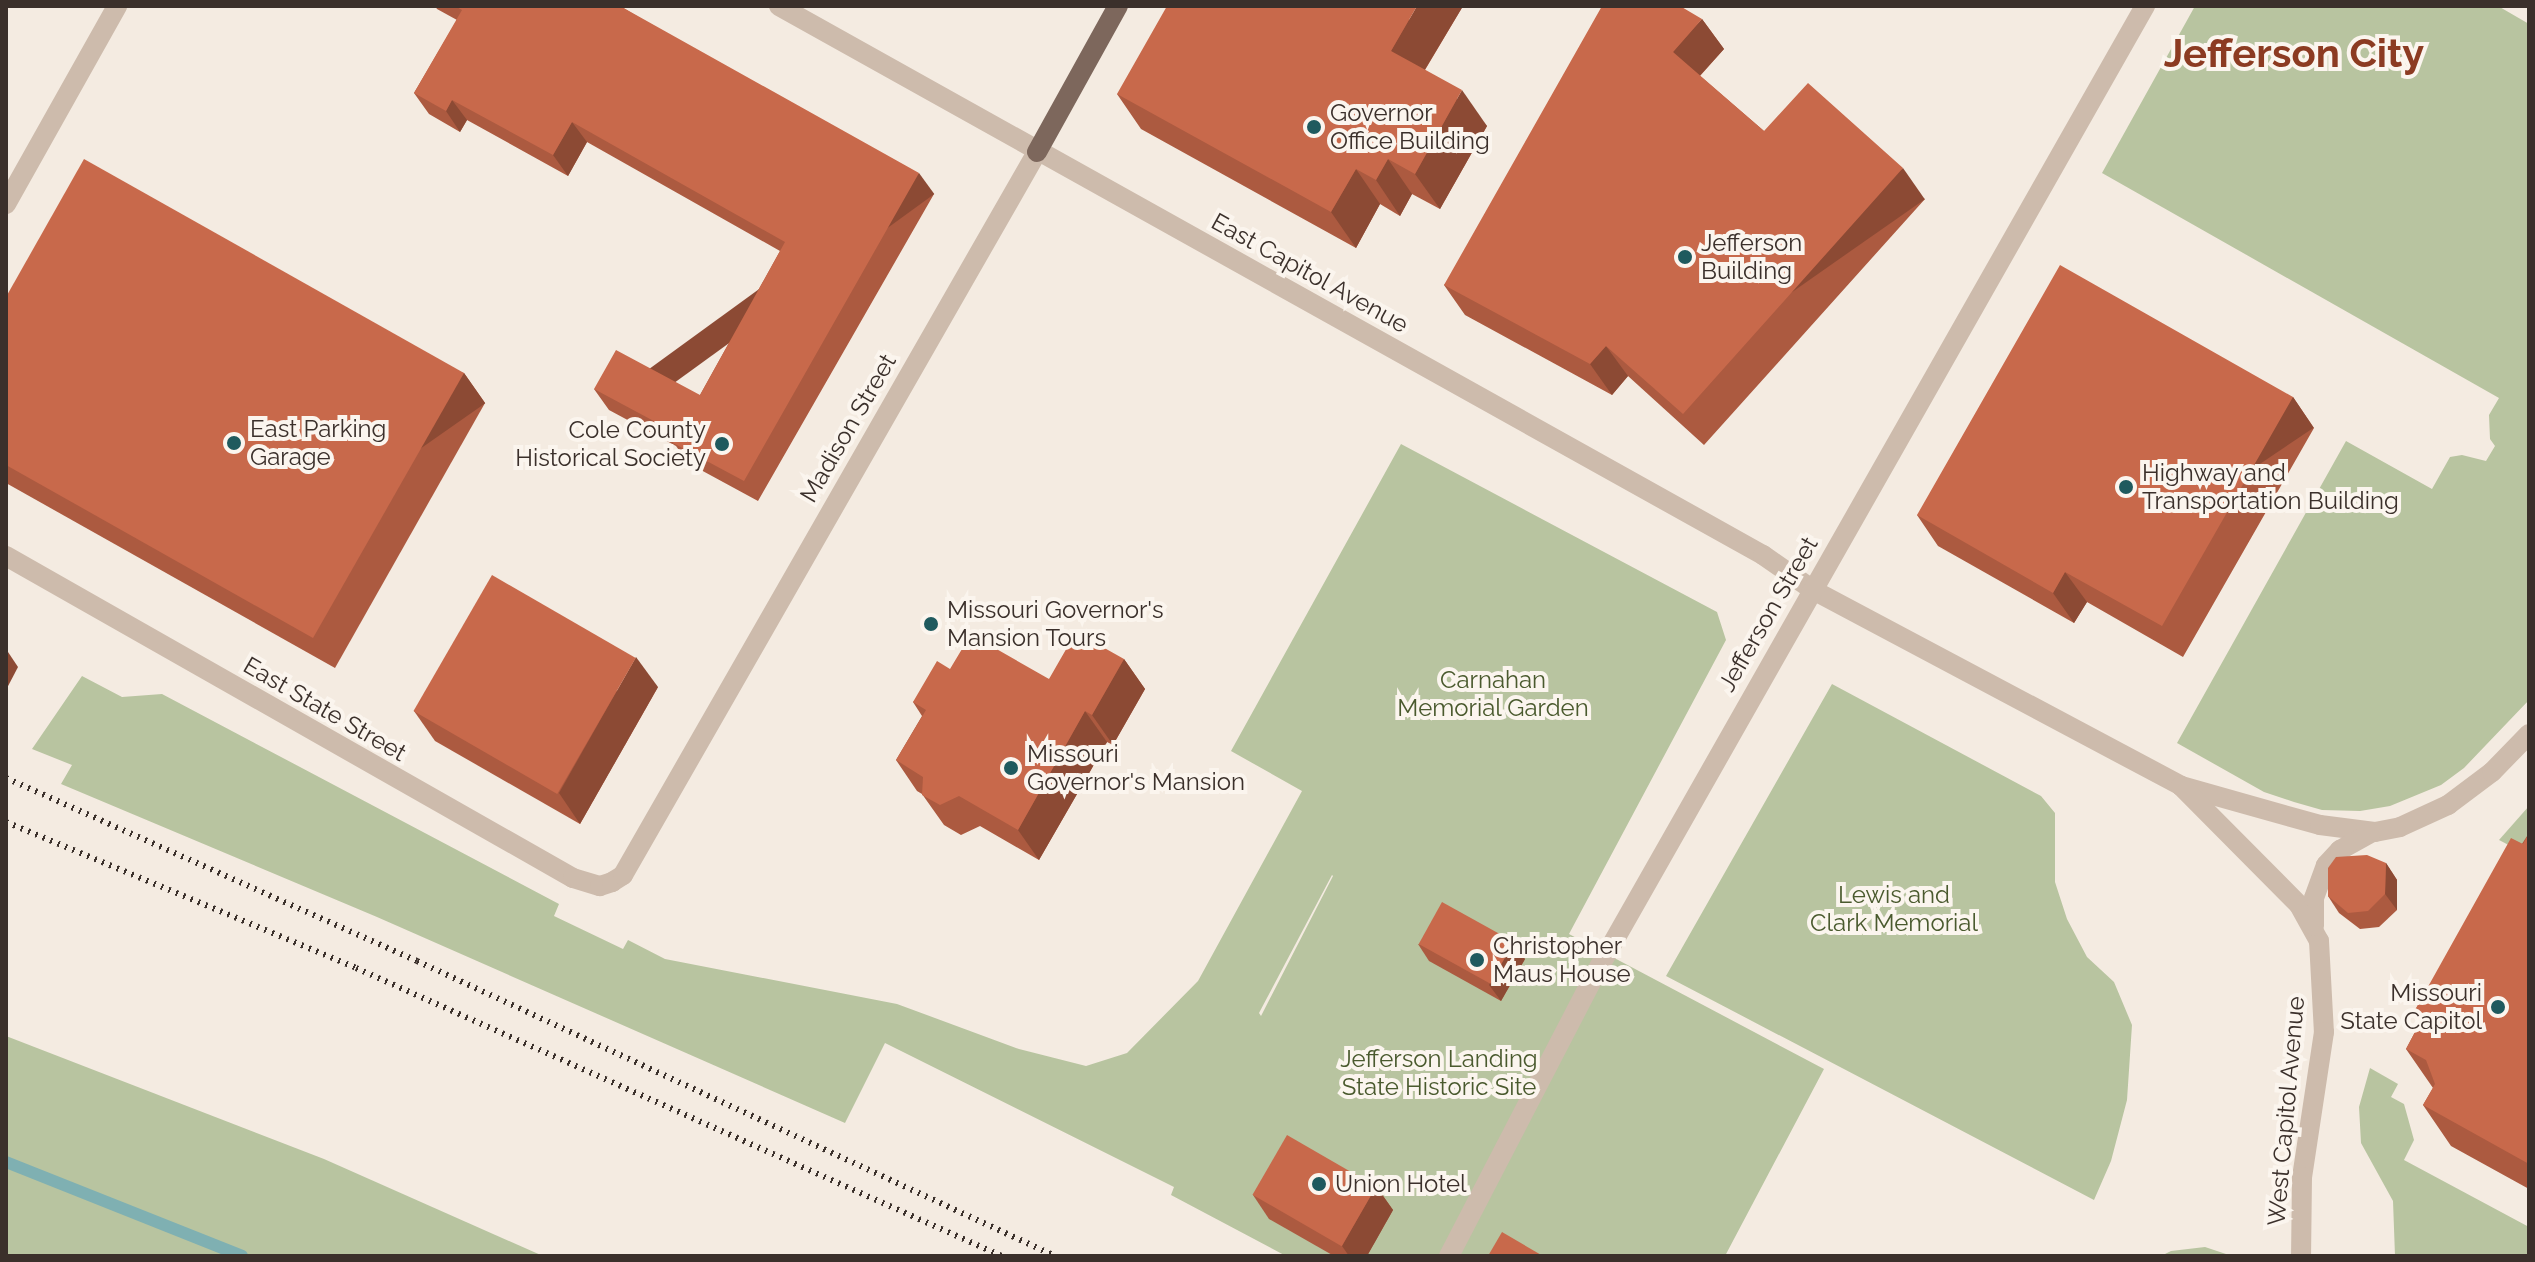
<!DOCTYPE html>
<style>
body{margin:0}
#map{position:relative;width:2535px;height:1262px;overflow:hidden;background:#f4ebe1;font-family:Raleway,sans-serif}
div>[style]{position:absolute}
.green>*{inset:0;background:#b8c4a0}
.stream>*{height:12px;margin:-6px;padding:0 6px;transform-origin:6px;border-radius:6px;background:#7fb0b2}
.minor>*{height:20px;margin:-10px;padding:0 10px;transform-origin:10px;border-radius:10px;background:#cdbbac}
.major>*{height:20px;margin:-10px;padding:0 10px;transform-origin:10px;border-radius:10px;background:#7d675c}
.rail>*{height:6px;margin-top:-3px;transform-origin:0;background:repeating-linear-gradient(90deg,#3b302b 0 2px,transparent 0 8px)}
.wall>*{inset:0;background:#ac5a40}
.shaded-wall>*{inset:0;background:#8c4a34;transform-origin:0 0}
.building>*{inset:0;background:#c8694b;transform-origin:0 0}
.dots>*{width:22px;height:22px;translate:-50% -50%;box-sizing:border-box;border:4px solid #fbf5ee;border-radius:50%}
span{translate:-50% -50%;white-space:nowrap;text-align:center;line-height:1.15;-webkit-text-stroke:8px #fbf5ee;paint-order:stroke}
.poi-label{font-size:24px;color:#3b302b}
.left{translate:0 -50%;text-align:left}
.right{translate:-100% -50%;text-align:right}
.street-label{font-size:24px;color:#3b302b}
.park-label{font-size:24px;color:#4a5a2e}
.town-label{font-size:40px;color:#8c3b22;font-weight:700}
.frame{position:absolute;inset:0;border:8px solid #3b302b;pointer-events:none}
</style>
<div id="map">
<div class="green">
<div style="clip-path:polygon(2195px 6px,2498px 6px,2529px 24px,2529px 700px,2464px 768px,2441px 785px,2390px 806px,2360px 811px,2322px 810px,2294px 802px,2264px 792px,2177px 743px,2346px 441px,2432px 489px,2450px 457px,2462px 455px,2486px 461px,2495px 446px,2490px 439px,2489px 415px,2499px 398px,2102px 173px)"></div>
<div style="clip-path:polygon(evenodd,1401px 444px,1717px 612px,1726px 640px,1569px 934px,1824px 1069px,1725px 1256px,1286px 1256px,1171px 1195px,1174px 1187px,885px 1043px,845px 1123px,377px 917px,61px 784px,72px 765px,32px 749px,82px 676px,122px 697px,162px 694px,559px 904px,554px 916px,623px 949px,628px 940px,665px 959px,897px 1004px,1019px 1049px,1086px 1066px,1127px 1053px,1198px 981px,1302px 791px,1231px 751px,1401px 444px,1332px 875px,1333px 876px,1261px 1016px,1259px 1013px,1332px 875px)"></div>
<div style="clip-path:polygon(1832px 684px,2041px 796px,2055px 813px,2055px 882px,2067px 919px,2087px 957px,2114px 982px,2132px 1025px,2127px 1100px,2111px 1161px,2094px 1200px,1666px 976px)"></div>
<div style="clip-path:polygon(2529px 806px,2529px 848px,2526px 854px,2499px 840px)"></div>
<div style="clip-path:polygon(6px 1036px,324px 1159px,543px 1256px,6px 1256px)"></div>
<div style="clip-path:polygon(2370px 1068px,2398px 1084px,2391px 1097px,2404px 1104px,2414px 1140px,2404px 1160px,2529px 1227px,2529px 1256px,2395px 1256px,2393px 1201px,2361px 1143px,2359px 1107px)"></div>
<div style="clip-path:polygon(2205px 1247px,2232px 1256px,2161px 1256px,2171px 1251px)"></div>
</div>
<div class="stream">
<div style="left:6px;top:1162px;width:254px;rotate:21.7deg"></div>
</div>
<div class="minor">
<div style="left:779px;top:6px;width:1127px;rotate:29.16deg"></div>
<div style="left:1763px;top:555px;width:61px;rotate:35deg"></div>
<div style="left:1813px;top:590px;width:417px;rotate:28deg"></div>
<div style="left:2181px;top:786px;width:144px;rotate:15.7deg"></div>
<div style="left:2320px;top:825px;width:55px;rotate:7.3deg"></div>
<div style="left:2375px;top:832px;width:25px;rotate:-11deg"></div>
<div style="left:2400px;top:827px;width:53px;rotate:-24.6deg"></div>
<div style="left:2448px;top:805px;width:55px;rotate:-36.9deg"></div>
<div style="left:2492px;top:772px;width:53px;rotate:-45.8deg"></div>
<div style="left:6px;top:204px;width:227px;rotate:-60.7deg"></div>
<div style="left:6px;top:556px;width:652px;rotate:29.59deg"></div>
<div style="left:573px;top:878px;width:28px;rotate:17deg"></div>
<div style="left:600px;top:886px;width:13px;rotate:-18deg"></div>
<div style="left:612px;top:882px;width:13px;rotate:-32deg"></div>
<div style="left:623px;top:875px;width:833px;rotate:-60.2deg"></div>
<div style="left:2181px;top:786px;width:168px;rotate:45.2deg"></div>
<div style="left:2299px;top:905px;width:41px;rotate:60.9deg"></div>
<div style="left:2319px;top:941px;width:91px;rotate:86.9deg"></div>
<div style="left:2324px;top:1032px;width:147px;rotate:98.6deg"></div>
<div style="left:2302px;top:1177px;width:79px;rotate:90.7deg"></div>
<div style="left:2314px;top:926px;width:28px;rotate:-90deg"></div>
<div style="left:2314px;top:898px;width:35px;rotate:-70deg"></div>
<div style="left:2326px;top:865px;width:21px;rotate:-47deg"></div>
<div style="left:2340px;top:850px;width:35px;rotate:-29deg"></div>
<div style="left:1449px;top:1256px;width:315px;rotate:-62.6deg"></div>
<div style="left:1594px;top:976px;width:1116px;rotate:-60.4deg"></div>
</div>
<div class="major">
<div style="left:1037px;top:152px;width:167px;rotate:-61deg"></div>
</div>
<div class="rail">
<div style="left:6px;top:778px;width:450px;rotate:24deg"></div>
<div style="left:417px;top:961px;width:703px;rotate:24.81deg"></div>
<div style="left:6px;top:822px;width:379px;rotate:22.6deg"></div>
<div style="left:356px;top:968px;width:707px;rotate:24.03deg"></div>
</div>
<div class="wall">
<div style="clip-path:polygon(435px 6px,620px 6px,934px 194px,758px 501px,688px 463px,676px 446px,609px 410px,594px 389px,700px 395px,780px 251px,587px 142px,568px 176px,467px 120px,460px 132px,429px 114px,414px 93px,457px 20px,437px 9px)"></div>
<div style="clip-path:polygon(1463px 6px,1425px 70px,1487px 126px,1440px 209px,1412px 194px,1400px 216px,1380px 204px,1356px 248px,1141px 129px,1117px 94px)"></div>
<div style="clip-path:polygon(1702px 19px,1724px 49px,1700px 76px,1764px 131px,1925px 199px,1704px 445px,1628px 376px,1612px 395px,1465px 315px,1444px 285px)"></div>
<div style="clip-path:polygon(6px 297px,464px 373px,485px 403px,335px 668px,6px 483px)"></div>
<div style="clip-path:polygon(2293px 397px,2314px 428px,2183px 657px,2087px 602px,2074px 623px,1938px 546px,1917px 515px)"></div>
<div style="clip-path:polygon(1124px 659px,1145px 689px,1113px 745px,1107px 742px,1039px 860px,980px 826px,961px 835px,944px 825px,922px 794px,917px 791px,896px 760px,922px 716px,913px 702px,950px 669px,1049px 679px)"></div>
<div style="clip-path:polygon(658px 687px,580px 824px,435px 741px,414px 711px)"></div>
<div style="clip-path:polygon(2529px 833px,2529px 1189px,2451px 1146px,2423px 1105px,2433px 1088px,2406px 1049px,2422px 1019px,2415px 1010px)"></div>
<div style="clip-path:polygon(2386px 863px,2397px 880px,2397px 910px,2379px 927px,2360px 929px,2339px 913px,2328px 896px)"></div>
<div style="clip-path:polygon(1418px 944px,1525px 959px,1501px 1001px,1429px 961px)"></div>
<div style="clip-path:polygon(1376px 1186px,1393px 1210px,1367px 1256px,1334px 1256px,1269px 1219px,1253px 1195px)"></div>
</div>
<div class="shaded-wall">
<div style="clip-path:polygon(1417px 6px,1463px 6px,1415px 86px,1391px 51px)"></div>
<div style="clip-path:polygon(1702px 19px,1724px 49px,1694px 82px,1673px 52px)"></div>
<div style="clip-path:polygon(1462px 90px,1487px 126px,1440px 209px,1415px 174px)"></div>
<div style="clip-path:polygon(452px 100px,467px 120px,460px 132px,446px 111px)"></div>
<div style="clip-path:polygon(572px 122px,587px 142px,568px 176px,553px 155px)"></div>
<div style="clip-path:polygon(1388px 159px,1412px 194px,1400px 216px,1376px 180px)"></div>
<div style="left:1903px;top:168px;width:38px;height:330px;rotate:55deg"></div>
<div style="clip-path:polygon(1356px 169px,1380px 204px,1356px 248px,1331px 212px)"></div>
<div style="left:919px;top:173px;width:26px;height:354px;rotate:54deg"></div>
<div style="clip-path:polygon(1606px 346px,1628px 376px,1612px 395px,1590px 364px)"></div>
<div style="left:464px;top:373px;width:37px;height:305px;rotate:55deg"></div>
<div style="left:2293px;top:397px;width:37px;height:264px;rotate:56deg"></div>
<div style="clip-path:polygon(2065px 572px,2087px 602px,2074px 623px,2053px 593px)"></div>
<div style="clip-path:polygon(6px 649px,18px 667px,6px 690px)"></div>
<div style="clip-path:polygon(636px 657px,658px 687px,580px 824px,559px 793px)"></div>
<div style="clip-path:polygon(1124px 659px,1145px 689px,1113px 745px,1092px 715px)"></div>
<div style="clip-path:polygon(1085px 711px,1107px 742px,1039px 860px,1018px 830px)"></div>
<div style="clip-path:polygon(2386px 863px,2397px 880px,2397px 910px,2385px 894px)"></div>
<div style="clip-path:polygon(1514px 942px,1525px 959px,1501px 1001px,1489px 985px)"></div>
<div style="clip-path:polygon(1376px 1186px,1393px 1210px,1367px 1256px,1349px 1256px,1342px 1246px)"></div>
</div>
<div class="building">
<div style="clip-path:polygon(455px 6px,620px 6px,919px 173px,744px 481px,673px 443px,678px 434px,594px 389px,616px 350px,700px 395px,785px 242px,572px 122px,553px 155px,452px 100px,446px 111px,414px 93px,462px 10px)"></div>
<div style="clip-path:polygon(1167px 6px,1417px 6px,1391px 51px,1462px 90px,1415px 174px,1388px 159px,1376px 180px,1356px 169px,1331px 212px,1117px 94px)"></div>
<div style="clip-path:polygon(1602px 6px,1680px 6px,1702px 19px,1673px 52px,1764px 131px,1808px 83px,1903px 168px,1683px 414px,1606px 346px,1590px 364px,1444px 285px)"></div>
<div style="clip-path:polygon(84px 159px,464px 373px,313px 638px,6px 465px,6px 297px)"></div>
<div style="clip-path:polygon(2060px 265px,2293px 397px,2162px 626px,2065px 572px,2053px 593px,1917px 515px)"></div>
<div style="left:492px;top:575px;width:166px;height:157px;rotate:30deg"></div>
<div style="clip-path:polygon(1076px 632px,1124px 659px,1092px 715px,1085px 711px,1018px 830px,959px 796px,940px 805px,922px 795px,923px 777px,896px 760px,926px 710px,913px 702px,937px 661px,950px 669px,962px 649px,986px 643px,1049px 679px)"></div>
<div style="clip-path:polygon(2529px 833px,2529px 1164px,2423px 1105px,2435px 1084px,2426px 1060px,2406px 1049px,2424px 1015px,2415px 1010px,2511px 838px,2523px 844px)"></div>
<div style="clip-path:polygon(2367px 855px,2386px 863px,2385px 894px,2368px 911px,2348px 913px,2328px 896px,2328px 868px,2336px 857px)"></div>
<div style="left:1442px;top:902px;width:82px;height:48px;rotate:29deg"></div>
<div style="left:1287px;top:1135px;width:103px;height:69px;rotate:30deg"></div>
<div style="clip-path:polygon(1502px 1232px,1543px 1256px,1488px 1256px)"></div>
</div>
<div class="dots">
<div style="left:1314px;top:127px;background:#1f5a5e"></div>
<div style="left:1685px;top:257px;background:#1f5a5e"></div>
<div style="left:234px;top:443px;background:#1f5a5e"></div>
<div style="left:722px;top:444px;background:#1f5a5e"></div>
<div style="left:2126px;top:487px;background:#1f5a5e"></div>
<div style="left:931px;top:624px;background:#1f5a5e"></div>
<div style="left:1011px;top:768px;background:#1f5a5e"></div>
<div style="left:1477px;top:960px;background:#1f5a5e"></div>
<div style="left:2498px;top:1007px;background:#1f5a5e"></div>
<div style="left:1319px;top:1184px;background:#1f5a5e"></div>
</div>
<div class="poi-label">
<span class="left" style="left:1330px;top:127px">Governor<br>Office Building</span>
<span class="left" style="left:1701px;top:257px">Jefferson<br>Building</span>
<span class="left" style="left:250px;top:443px">East Parking<br>Garage</span>
<span class="right" style="left:706px;top:444px">Cole County<br>Historical Society</span>
<span class="left" style="left:2142px;top:487px">Highway and<br>Transportation Building</span>
<span class="left" style="left:947px;top:624px">Missouri Governor's<br>Mansion Tours</span>
<span class="left" style="left:1027px;top:768px">Missouri<br>Governor's Mansion</span>
<span class="left" style="left:1493px;top:960px">Christopher<br>Maus House</span>
<span class="right" style="left:2482px;top:1007px">Missouri<br>State Capitol</span>
<span class="left" style="left:1335px;top:1184px">Union Hotel</span>
</div>
<div class="street-label">
<span style="left:1310px;top:273px;rotate:29deg">East Capitol Avenue</span>
<span style="left:848px;top:428px;rotate:-60deg">Madison Street</span>
<span style="left:1768px;top:614px;rotate:-60deg">Jefferson Street</span>
<span style="left:325px;top:709px;rotate:30deg">East State Street</span>
<span style="left:2286px;top:1111px;rotate:-85deg">West Capitol Avenue</span>
</div>
<div class="park-label">
<span style="left:1493px;top:694px">Carnahan<br>Memorial Garden</span>
<span style="left:1894px;top:909px">Lewis and<br>Clark Memorial</span>
<span style="left:1439px;top:1073px">Jefferson Landing<br>State Historic Site</span>
</div>
<div class="town-label">
<span style="left:2294px;top:53px">Jefferson City</span>
</div>
<div class="frame"></div>
</div>
